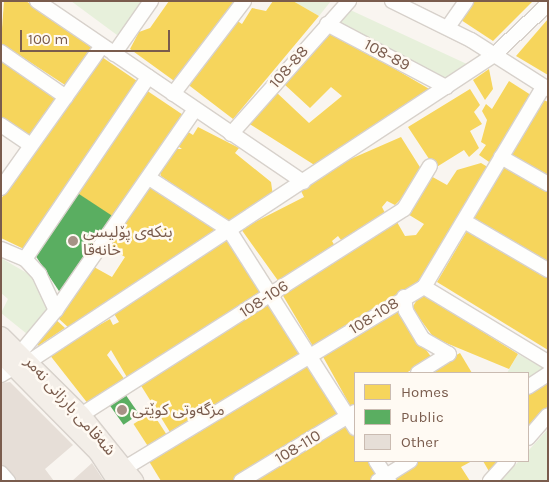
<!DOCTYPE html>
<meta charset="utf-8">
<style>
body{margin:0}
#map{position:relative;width:549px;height:482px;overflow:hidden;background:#f9f5f0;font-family:Karla,"Noto Sans Arabic",sans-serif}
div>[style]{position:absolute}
.green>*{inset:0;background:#e7f0db}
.homes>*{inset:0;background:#f6d55c;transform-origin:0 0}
.public>*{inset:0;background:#5aae61;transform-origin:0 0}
.building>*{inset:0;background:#e6ded7}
.roads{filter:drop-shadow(1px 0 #d7d1cb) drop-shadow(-1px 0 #d7d1cb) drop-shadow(0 1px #d7d1cb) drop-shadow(0 -1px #d7d1cb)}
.minor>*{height:14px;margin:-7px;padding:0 7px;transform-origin:7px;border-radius:7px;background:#fefefd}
.major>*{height:18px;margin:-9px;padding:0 9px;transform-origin:9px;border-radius:9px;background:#f3eee8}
.dots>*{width:14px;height:14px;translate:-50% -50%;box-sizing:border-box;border:2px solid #fffaf3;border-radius:50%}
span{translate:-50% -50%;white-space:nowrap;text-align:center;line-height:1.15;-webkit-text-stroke:5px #fffaf3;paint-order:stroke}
.street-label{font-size:16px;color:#7a5c4d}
.poi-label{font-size:16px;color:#7a5c4d}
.left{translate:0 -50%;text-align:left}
.frame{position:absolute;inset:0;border:2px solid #7a5c4d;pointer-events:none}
.legend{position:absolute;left:354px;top:372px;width:175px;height:90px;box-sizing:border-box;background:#fffaf3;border:1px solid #cabbb1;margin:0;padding:6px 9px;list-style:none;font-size:15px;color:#7a5c4d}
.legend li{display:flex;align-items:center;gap:10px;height:25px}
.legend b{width:25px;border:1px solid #cabbb1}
.scale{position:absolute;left:20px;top:30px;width:150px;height:22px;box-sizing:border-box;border:2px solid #7a5c4d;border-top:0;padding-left:6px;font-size:15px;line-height:18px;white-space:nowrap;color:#7a5c4d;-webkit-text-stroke:4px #fffaf3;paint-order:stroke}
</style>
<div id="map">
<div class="green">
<div style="clip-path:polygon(71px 1px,145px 1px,117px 35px)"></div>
<div style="clip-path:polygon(293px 1px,331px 1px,319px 16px)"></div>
<div style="clip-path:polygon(346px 8px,469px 65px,445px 81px,334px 22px)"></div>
<div style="clip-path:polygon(1px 258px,32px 276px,49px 310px,27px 334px,1px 313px,8px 299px,1px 293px)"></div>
<div style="clip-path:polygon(518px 354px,543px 368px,528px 381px,528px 373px,507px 373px)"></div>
<div style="clip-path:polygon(548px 429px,548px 481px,500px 481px,519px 461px,528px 461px,528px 451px)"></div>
</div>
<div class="homes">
<div style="clip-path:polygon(4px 1px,26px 1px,92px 46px,65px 85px,1px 43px)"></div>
<div style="clip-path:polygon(169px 1px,236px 1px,177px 83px,130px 49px,139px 32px,150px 28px)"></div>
<div style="clip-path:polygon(273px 1px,293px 1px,319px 16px,233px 119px,186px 83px,233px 18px,242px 24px,252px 8px,266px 11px)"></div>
<div style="clip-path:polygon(474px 1px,533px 1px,493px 41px,461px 20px)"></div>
<div style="clip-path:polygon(548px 19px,548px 75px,516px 56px)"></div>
<div style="clip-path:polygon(328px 30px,431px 90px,316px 166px,248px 123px,275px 91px,309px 123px,342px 96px,331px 87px,310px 108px,284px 84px)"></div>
<div style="clip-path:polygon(99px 55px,140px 83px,26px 250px,1px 238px,1px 199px)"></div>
<div style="clip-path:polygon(1px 57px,58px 96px,30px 136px,1px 116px)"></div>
<div style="clip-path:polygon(489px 69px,493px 89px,485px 100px,473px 80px)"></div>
<div style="clip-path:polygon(509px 81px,534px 97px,492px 164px,479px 155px,486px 145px,481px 142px,487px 120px,482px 111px,486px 104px,492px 109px)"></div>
<div style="clip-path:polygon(470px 89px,480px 105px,474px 112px,482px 124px,470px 131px,479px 148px,469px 157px,464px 150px,435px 168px,408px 127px)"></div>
<div style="left:146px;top:90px;width:48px;height:124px;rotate:34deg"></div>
<div style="clip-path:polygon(542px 99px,548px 102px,548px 176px,511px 156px)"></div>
<div style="clip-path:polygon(198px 127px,239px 148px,235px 153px,271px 182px,273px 196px,229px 223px,161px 176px,159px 170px,174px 149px,182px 149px,175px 144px,185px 130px,193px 135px)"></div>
<div style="clip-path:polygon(401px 137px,423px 172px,402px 198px,395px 205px,387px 201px,382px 207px,386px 215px,341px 240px,338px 236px,332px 241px,336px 248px,279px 282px,241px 229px,304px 197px,301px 191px,346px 161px)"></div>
<div style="clip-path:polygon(481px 163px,491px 169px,423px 282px,314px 348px,282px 294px,397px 222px,405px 236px,416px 235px,424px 224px,406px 213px,429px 175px,447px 185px,457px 170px)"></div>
<div style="clip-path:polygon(505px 165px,548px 191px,548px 265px,472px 220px)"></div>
<div style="clip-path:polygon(151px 184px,221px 230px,70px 329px,58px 318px,94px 267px,112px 277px,125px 257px,109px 247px)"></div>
<div style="clip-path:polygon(467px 231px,548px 278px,548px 350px,437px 282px)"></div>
<div style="clip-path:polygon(231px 237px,266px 293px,128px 379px,111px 350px,107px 355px,125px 380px,89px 405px,49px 354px,110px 319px,113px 325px,119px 322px,113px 312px)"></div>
<div style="clip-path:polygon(421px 293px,518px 354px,509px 369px,434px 338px,412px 308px)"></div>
<div style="left:268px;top:302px;width:60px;height:152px;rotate:58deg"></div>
<div style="clip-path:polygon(396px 308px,432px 358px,406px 373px,355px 373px,355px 404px,351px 407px,322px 355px)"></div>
<div style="clip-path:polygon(53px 317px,65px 328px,38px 346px,36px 342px)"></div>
<div style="clip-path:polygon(460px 353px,472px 373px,425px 373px)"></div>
<div style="clip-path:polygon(312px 363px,343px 415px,233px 481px,161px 481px,147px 458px)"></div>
<div style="clip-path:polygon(548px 382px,548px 409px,528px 429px,528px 392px)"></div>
<div style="left:152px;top:412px;width:30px;height:22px;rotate:57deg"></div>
<div style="clip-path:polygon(350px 423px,355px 431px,355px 461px,372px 461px,382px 476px,374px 481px,252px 481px)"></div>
<div style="clip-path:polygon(414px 461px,472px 461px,461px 467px,470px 481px,396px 481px,392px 474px)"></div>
<div style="clip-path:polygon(483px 461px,500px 461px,490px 473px)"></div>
</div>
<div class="public">
<div style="clip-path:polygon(76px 192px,117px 219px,61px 294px,35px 255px)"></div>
<div style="left:123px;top:391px;width:28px;height:19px;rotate:55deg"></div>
</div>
<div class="building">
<div style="clip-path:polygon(10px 382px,73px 445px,45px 469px,54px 481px,12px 481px,1px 468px,1px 383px)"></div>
<div style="clip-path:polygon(92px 463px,104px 481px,72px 481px)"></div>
</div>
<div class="roads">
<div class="minor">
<div style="left:37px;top:1px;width:322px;rotate:34.2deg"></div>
<div style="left:392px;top:1px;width:88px;rotate:26.3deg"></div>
<div style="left:471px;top:40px;width:91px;rotate:32.5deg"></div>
<div style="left:327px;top:24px;width:135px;rotate:27.9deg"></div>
<div style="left:448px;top:27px;width:32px;rotate:-55deg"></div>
<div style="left:1px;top:52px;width:79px;rotate:34.7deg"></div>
<div style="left:114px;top:54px;width:65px;rotate:-55.1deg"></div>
<div style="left:173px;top:94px;width:117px;rotate:-52.6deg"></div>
<div style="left:1px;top:125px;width:36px;rotate:34deg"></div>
<div style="left:231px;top:134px;width:178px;rotate:-48.4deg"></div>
<div style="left:501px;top:157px;width:54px;rotate:29.9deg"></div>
<div style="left:149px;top:178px;width:95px;rotate:33deg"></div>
<div style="left:229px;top:230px;width:235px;rotate:57.5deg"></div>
<div style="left:1px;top:188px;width:174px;rotate:-54.6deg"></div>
<div style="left:464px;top:221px;width:97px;rotate:30.3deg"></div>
<div style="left:1px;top:249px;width:26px;rotate:23deg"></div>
<div style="left:25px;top:259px;width:21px;rotate:47deg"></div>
<div style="left:39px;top:274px;width:40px;rotate:65deg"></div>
<div style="left:25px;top:259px;width:220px;rotate:-55.9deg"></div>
<div style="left:424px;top:287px;width:145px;rotate:31.2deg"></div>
<div style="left:404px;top:297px;width:14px;rotate:82deg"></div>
<div style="left:406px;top:311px;width:33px;rotate:59deg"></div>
<div style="left:423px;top:339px;width:30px;rotate:30deg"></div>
<div style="left:21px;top:352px;width:55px;rotate:-50.2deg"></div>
<div style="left:56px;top:310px;width:244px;rotate:-55.3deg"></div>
<div style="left:30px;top:361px;width:556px;rotate:-33.4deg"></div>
<div style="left:494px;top:55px;width:74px;rotate:-43.4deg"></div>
<div style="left:418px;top:373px;width:36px;rotate:-32deg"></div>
<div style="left:1px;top:375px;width:17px;rotate:-31deg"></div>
<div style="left:528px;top:387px;width:24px;rotate:-33deg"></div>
<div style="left:81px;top:415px;width:383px;rotate:-32.5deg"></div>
<div style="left:404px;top:209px;width:50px;rotate:-58.8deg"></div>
<div style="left:528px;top:438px;width:30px;rotate:-49deg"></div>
<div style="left:376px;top:461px;width:24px;rotate:57deg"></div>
<div style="left:125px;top:468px;width:350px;rotate:-31.2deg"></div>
<div style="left:424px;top:287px;width:233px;rotate:-59.2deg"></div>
<div style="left:1px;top:473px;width:11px;rotate:49deg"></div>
<div style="left:241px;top:481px;width:133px;rotate:-31.2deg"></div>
<div style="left:378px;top:481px;width:38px;rotate:-32deg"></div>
<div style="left:490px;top:481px;width:27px;rotate:-48deg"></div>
</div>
<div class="major">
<div style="left:1px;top:336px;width:112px;rotate:44.6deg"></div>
<div style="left:81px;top:415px;width:85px;rotate:51.2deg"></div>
<div style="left:1px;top:354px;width:138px;rotate:45.3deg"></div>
<div style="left:98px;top:452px;width:35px;rotate:57deg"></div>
</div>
</div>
<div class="dots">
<div style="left:73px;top:241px;background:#a69286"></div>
<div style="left:122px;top:410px;background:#a69286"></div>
</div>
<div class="street-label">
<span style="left:387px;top:55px;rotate:28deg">108-89</span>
<span style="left:289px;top:67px;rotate:-49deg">108-88</span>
<span style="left:264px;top:299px;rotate:-33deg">108-106</span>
<span style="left:374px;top:316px;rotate:-32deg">108-108</span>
<span style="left:70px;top:406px;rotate:48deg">شەقامی بارزانی نەمر</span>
<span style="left:298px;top:447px;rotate:-31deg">108-110</span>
</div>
<div class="poi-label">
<span class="left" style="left:83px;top:241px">بنکەی پۆلیسی<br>خانەقا</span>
<span class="left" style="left:132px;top:410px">مزگەوتی کوێتی</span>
</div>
<div class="frame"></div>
<ul class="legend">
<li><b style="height:14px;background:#f6d55c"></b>Homes</li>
<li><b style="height:14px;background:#5aae61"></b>Public</li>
<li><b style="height:14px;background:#e6ded7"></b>Other</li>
</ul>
<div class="scale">100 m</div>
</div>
